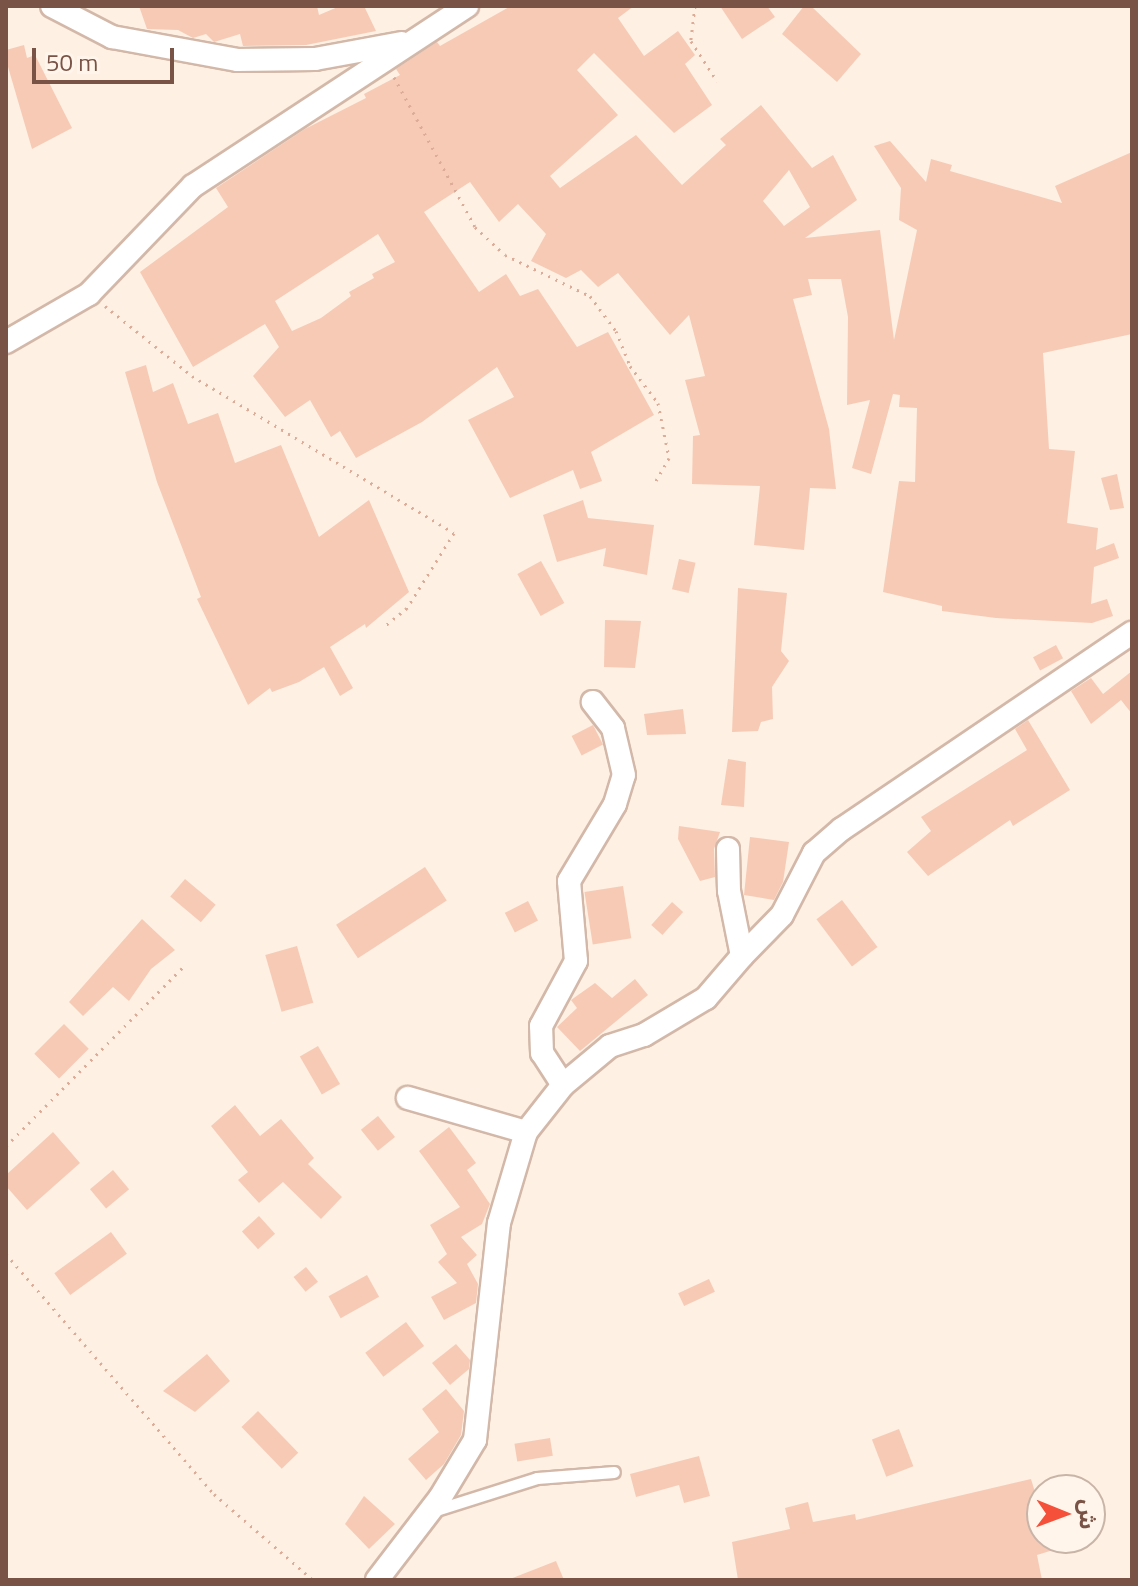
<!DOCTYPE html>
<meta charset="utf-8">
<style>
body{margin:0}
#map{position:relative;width:1138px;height:1586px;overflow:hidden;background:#fef0e2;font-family:"Titillium Web","Noto Sans Arabic",sans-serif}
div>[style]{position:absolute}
.building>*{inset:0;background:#f7cab6;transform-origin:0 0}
.path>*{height:3px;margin-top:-1.5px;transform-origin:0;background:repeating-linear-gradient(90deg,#dcac99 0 2px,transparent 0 8px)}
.roads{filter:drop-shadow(2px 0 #d3b8a9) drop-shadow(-2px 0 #d3b8a9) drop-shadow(0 2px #d3b8a9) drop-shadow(0 -2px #d3b8a9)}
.service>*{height:11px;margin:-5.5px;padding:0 5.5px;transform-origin:5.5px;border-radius:5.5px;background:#fff}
.minor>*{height:22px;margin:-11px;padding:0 11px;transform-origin:11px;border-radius:11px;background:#fff}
span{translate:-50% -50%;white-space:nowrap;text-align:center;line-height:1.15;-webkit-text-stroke:8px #fff5ea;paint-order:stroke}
.frame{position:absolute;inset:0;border:8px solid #795345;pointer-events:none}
.north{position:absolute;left:1026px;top:1474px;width:80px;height:80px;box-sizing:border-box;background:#fff5ea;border:2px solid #c9b4a8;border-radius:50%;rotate:91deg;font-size:22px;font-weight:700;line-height:32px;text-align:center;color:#795345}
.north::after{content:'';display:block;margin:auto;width:28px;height:36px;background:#f5513a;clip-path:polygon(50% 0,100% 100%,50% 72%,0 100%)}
.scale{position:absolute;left:32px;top:48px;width:142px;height:36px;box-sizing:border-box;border:4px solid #795345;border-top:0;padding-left:10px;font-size:24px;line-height:28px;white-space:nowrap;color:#795345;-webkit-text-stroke:6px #fff5ea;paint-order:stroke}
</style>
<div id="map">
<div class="building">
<div style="clip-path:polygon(139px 6px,317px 6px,319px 15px,340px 6px,364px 6px,376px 31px,306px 45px,243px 46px,240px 34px,214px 42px,206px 34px,193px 38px,178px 30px,147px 29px)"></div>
<div style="clip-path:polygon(evenodd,511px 6px,634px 6px,618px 18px,644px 56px,678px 31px,695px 55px,685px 64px,712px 105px,674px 133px,594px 53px,577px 70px,618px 115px,550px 176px,560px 188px,636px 135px,682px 185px,726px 145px,720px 139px,761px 105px,812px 168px,833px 155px,857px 200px,805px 238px,880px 230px,894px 340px,917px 230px,899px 220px,901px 188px,874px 146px,890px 141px,926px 182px,931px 159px,952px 165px,950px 171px,1062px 203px,1055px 186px,1132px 152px,1132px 334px,1043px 353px,1049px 449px,1075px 451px,1067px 523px,1098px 528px,1096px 550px,1114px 543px,1119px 558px,1094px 567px,1091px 604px,1107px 599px,1113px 616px,1092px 623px,996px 618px,942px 611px,942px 606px,883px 592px,899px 481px,915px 482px,917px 408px,899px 407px,900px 395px,893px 394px,871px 474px,852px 468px,870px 400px,847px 405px,848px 317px,841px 279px,808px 279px,812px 295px,793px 299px,829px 429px,836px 489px,810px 488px,804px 550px,754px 545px,760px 486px,692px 484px,693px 436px,700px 435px,685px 380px,705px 376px,689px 315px,670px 335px,618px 273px,598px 287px,581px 270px,566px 278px,531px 261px,546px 234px,518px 204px,499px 222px,470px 182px,424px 212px,479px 292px,506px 274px,520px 296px,538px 289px,577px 347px,608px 332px,654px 415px,591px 452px,602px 481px,580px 489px,573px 470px,510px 498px,468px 420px,514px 397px,497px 367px,422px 422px,356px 458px,340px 431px,331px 437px,310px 400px,285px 417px,253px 376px,279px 347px,265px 324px,193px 367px,140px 272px,228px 207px,216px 188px,305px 129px,366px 98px,364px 94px,400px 75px,396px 69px,437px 42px,440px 46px,511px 6px,789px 170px,810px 207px,784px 226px,763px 201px,789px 170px,511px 6px,378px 234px,395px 262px,372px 274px,374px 278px,349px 292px,351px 296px,321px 318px,292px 331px,275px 301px,378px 234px)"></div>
<div style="clip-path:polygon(720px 6px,767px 6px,775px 17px,742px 39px)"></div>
<div style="clip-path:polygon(804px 6px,811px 6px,861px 54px,837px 82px,782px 34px)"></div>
<div style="clip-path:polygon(24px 45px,27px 58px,35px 55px,72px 128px,32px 149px,6px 60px,6px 50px)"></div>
<div style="clip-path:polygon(146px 365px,153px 392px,173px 383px,188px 424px,218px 413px,235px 463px,281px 445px,319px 537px,369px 500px,409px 592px,366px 628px,365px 624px,330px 647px,353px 688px,340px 696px,324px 667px,299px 682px,272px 692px,270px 688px,248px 705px,197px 599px,201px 597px,157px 482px,125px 372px)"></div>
<div style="clip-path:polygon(1117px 474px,1124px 508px,1110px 510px,1101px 478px)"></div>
<div style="clip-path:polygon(583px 500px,588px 518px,654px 525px,647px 575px,603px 566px,606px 548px,557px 562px,543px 515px)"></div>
<div style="left:679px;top:559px;width:17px;height:31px;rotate:13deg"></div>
<div style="left:541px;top:561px;width:48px;height:27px;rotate:61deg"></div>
<div style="clip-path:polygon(738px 588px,787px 593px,781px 651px,789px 661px,772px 687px,773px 719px,761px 722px,758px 731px,732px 732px)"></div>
<div style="clip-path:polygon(605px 620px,641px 621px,635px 668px,604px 667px)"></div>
<div style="left:1056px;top:645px;width:15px;height:26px;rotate:62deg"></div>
<div style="clip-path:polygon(1132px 671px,1132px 714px,1121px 700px,1091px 724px,1071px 691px,1091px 678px,1103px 694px)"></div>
<div style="clip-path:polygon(683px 709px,686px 734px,647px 735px,644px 714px)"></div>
<div style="clip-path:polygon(1028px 720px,1070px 790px,1013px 826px,1010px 820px,928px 876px,907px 852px,931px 831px,921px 817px,1027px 750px,1015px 729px)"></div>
<div style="left:593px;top:725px;width:22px;height:24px;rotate:63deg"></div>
<div style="clip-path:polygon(728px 759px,746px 762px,744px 807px,721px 805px)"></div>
<div style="clip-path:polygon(679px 826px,720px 832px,714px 849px,715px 877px,700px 881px,678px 839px)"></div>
<div style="clip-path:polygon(750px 837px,789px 842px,783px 882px,774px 900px,744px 895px)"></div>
<div style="left:425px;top:867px;width:40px;height:106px;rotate:57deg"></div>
<div style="left:185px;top:879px;width:40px;height:23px;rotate:40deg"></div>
<div style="left:623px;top:886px;width:53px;height:39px;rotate:81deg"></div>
<div style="left:842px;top:900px;width:59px;height:32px;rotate:53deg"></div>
<div style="left:528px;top:901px;width:22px;height:26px;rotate:63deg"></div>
<div style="left:672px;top:902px;width:15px;height:31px;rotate:42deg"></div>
<div style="clip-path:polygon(142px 919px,175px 950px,151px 969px,129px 1001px,113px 987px,83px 1016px,69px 1002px)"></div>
<div style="left:297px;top:946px;width:59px;height:33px;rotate:74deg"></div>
<div style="clip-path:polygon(635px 979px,648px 995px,580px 1051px,557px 1027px,577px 1008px,571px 1000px,595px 983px,612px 998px)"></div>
<div style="left:64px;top:1024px;width:35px;height:42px;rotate:45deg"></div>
<div style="left:318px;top:1046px;width:44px;height:21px;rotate:60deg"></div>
<div style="clip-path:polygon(235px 1105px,260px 1136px,281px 1119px,314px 1158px,308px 1164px,342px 1197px,321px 1219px,283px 1182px,259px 1203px,238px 1180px,248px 1172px,211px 1126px)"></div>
<div style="left:378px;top:1116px;width:27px;height:22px;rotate:51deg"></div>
<div style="clip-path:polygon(449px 1127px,476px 1163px,467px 1170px,490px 1204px,482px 1224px,461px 1237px,477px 1255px,467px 1264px,478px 1284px,476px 1303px,444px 1320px,431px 1297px,457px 1283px,438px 1262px,447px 1254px,430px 1225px,460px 1207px,419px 1151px)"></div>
<div style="clip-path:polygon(53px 1132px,80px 1163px,27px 1210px,6px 1186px,6px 1175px)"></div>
<div style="left:113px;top:1170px;width:25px;height:30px;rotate:50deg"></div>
<div style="left:259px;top:1216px;width:24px;height:23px;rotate:48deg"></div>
<div style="left:111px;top:1232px;width:27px;height:70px;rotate:54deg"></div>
<div style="left:306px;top:1267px;width:19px;height:16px;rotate:51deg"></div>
<div style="left:367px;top:1275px;width:25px;height:44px;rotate:61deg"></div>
<div style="left:709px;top:1279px;width:14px;height:34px;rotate:65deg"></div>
<div style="left:406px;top:1322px;width:30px;height:51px;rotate:53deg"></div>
<div style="clip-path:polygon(456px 1344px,470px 1360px,469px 1369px,450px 1385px,432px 1363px)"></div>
<div style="clip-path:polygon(207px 1354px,230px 1381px,195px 1412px,163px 1391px)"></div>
<div style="clip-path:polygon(446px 1389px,464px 1411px,461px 1435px,444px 1464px,426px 1480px,408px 1459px,439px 1432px,422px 1409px)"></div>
<div style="left:258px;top:1411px;width:58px;height:23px;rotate:46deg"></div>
<div style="left:899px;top:1429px;width:40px;height:29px;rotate:69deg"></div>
<div style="left:550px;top:1438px;width:18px;height:36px;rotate:81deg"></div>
<div style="clip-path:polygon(699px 1456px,710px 1496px,684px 1503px,679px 1485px,636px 1497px,630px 1474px)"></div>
<div style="clip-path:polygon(1031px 1479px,1042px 1515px,1042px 1538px,1079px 1542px,1037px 1555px,1042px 1580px,738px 1580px,732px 1542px,790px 1529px,785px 1508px,808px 1502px,813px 1522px,855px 1514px,856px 1520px)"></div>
<div style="clip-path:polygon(364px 1496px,395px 1524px,369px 1549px,345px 1524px)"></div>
<div style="clip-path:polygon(556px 1561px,564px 1580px,510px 1580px,510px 1579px)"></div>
</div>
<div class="path">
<div style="left:695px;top:6px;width:35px;rotate:97deg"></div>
<div style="left:691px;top:41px;width:48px;rotate:57deg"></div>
<div style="left:394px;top:77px;width:170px;rotate:61.6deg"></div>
<div style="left:475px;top:227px;width:41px;rotate:43deg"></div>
<div style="left:505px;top:255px;width:94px;rotate:25.8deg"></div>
<div style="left:590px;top:296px;width:44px;rotate:53.4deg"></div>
<div style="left:616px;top:331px;width:38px;rotate:68deg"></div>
<div style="left:630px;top:366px;width:46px;rotate:52.9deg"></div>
<div style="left:658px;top:403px;width:56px;rotate:78.7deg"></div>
<div style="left:669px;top:458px;width:30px;rotate:120deg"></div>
<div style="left:105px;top:306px;width:112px;rotate:38.8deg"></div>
<div style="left:192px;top:376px;width:305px;rotate:30.9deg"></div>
<div style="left:454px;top:533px;width:89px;rotate:122.1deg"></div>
<div style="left:407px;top:608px;width:28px;rotate:141deg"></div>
<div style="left:6px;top:1146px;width:252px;rotate:-45.3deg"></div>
<div style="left:6px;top:1254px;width:318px;rotate:49.1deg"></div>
<div style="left:214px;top:1494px;width:131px;rotate:41deg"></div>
</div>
<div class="roads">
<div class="service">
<div style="left:436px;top:1510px;width:106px;rotate:-17.6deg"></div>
<div style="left:537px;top:1478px;width:77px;rotate:-4.5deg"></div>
</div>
<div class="minor">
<div style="left:52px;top:6px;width:68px;rotate:27.3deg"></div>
<div style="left:112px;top:37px;width:127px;rotate:10.4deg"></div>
<div style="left:237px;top:60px;width:78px;rotate:-0.7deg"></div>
<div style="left:315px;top:59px;width:88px;rotate:-10.4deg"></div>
<div style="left:6px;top:342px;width:96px;rotate:-30deg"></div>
<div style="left:89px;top:294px;width:150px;rotate:-46.1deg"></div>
<div style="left:193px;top:186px;width:328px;rotate:-33.3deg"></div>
<div style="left:742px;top:956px;width:57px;rotate:-45.7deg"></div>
<div style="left:782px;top:915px;width:70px;rotate:-62.7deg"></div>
<div style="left:814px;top:853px;width:37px;rotate:-41deg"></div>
<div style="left:842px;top:829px;width:350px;rotate:-34.1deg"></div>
<div style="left:563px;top:1085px;width:61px;rotate:-39.7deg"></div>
<div style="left:610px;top:1046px;width:36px;rotate:-18deg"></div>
<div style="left:644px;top:1035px;width:72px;rotate:-30.8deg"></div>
<div style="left:706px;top:998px;width:55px;rotate:-49.4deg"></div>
<div style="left:742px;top:956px;width:66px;rotate:-101.3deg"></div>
<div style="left:729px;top:891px;width:42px;rotate:-91.4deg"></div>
<div style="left:526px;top:1132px;width:60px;rotate:-51.8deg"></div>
<div style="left:563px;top:1085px;width:38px;rotate:-123deg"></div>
<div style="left:542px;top:1053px;width:27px;rotate:-92deg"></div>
<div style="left:541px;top:1026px;width:74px;rotate:-61.7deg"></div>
<div style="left:576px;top:961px;width:80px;rotate:-95deg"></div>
<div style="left:569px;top:881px;width:90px;rotate:-59.1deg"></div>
<div style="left:615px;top:804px;width:30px;rotate:-73deg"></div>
<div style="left:624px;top:775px;width:48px;rotate:-103.2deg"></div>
<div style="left:613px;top:728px;width:33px;rotate:-128deg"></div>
<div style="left:377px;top:1580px;width:103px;rotate:-52.5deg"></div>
<div style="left:440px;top:1498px;width:68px;rotate:-58.9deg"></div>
<div style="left:475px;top:1440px;width:218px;rotate:-83.7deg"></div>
<div style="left:499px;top:1223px;width:95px;rotate:-73.5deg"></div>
<div style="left:526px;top:1132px;width:123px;rotate:-163.9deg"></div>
</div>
</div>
<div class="frame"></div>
<div class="north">ش</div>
<div class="scale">50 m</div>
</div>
